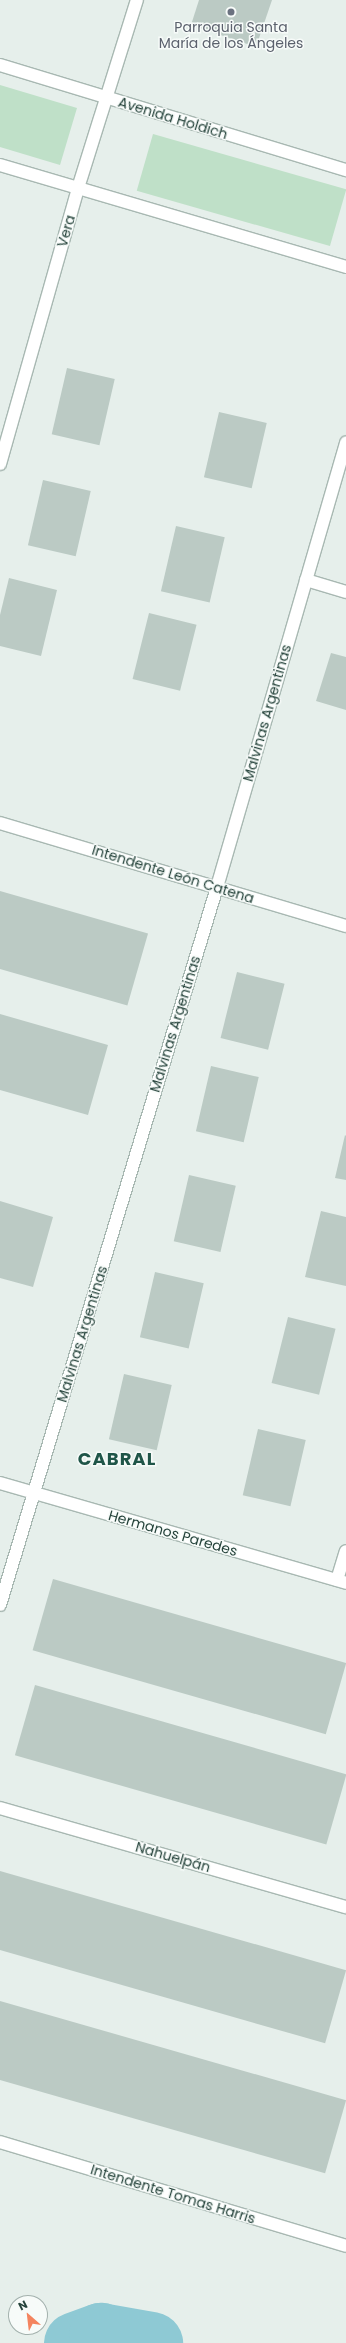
<!DOCTYPE html>
<meta charset="utf-8">
<style>
body{margin:0}
#map{position:relative;width:346px;height:2343px;overflow:hidden;background:#e6efeb;font-family:Poppins,sans-serif}
div>[style]{position:absolute}
.green>*{inset:0;background:#bfe0c8;transform-origin:0 0}
.river>*{height:63px;margin:-31.5px;padding:0 31.5px;transform-origin:31.5px;border-radius:31.5px;background:#8ec9d4}
.building>*{inset:0;background:#bbcac4;transform-origin:0 0}
.roads{filter:drop-shadow(1px 0 #a8b8b2) drop-shadow(-1px 0 #a8b8b2) drop-shadow(0 1px #a8b8b2) drop-shadow(0 -1px #a8b8b2)}
.minor>*{height:12px;margin:-6px;padding:0 6px;transform-origin:6px;border-radius:6px;background:#fff}
.tertiary>*{height:12px;margin:-6px;padding:0 6px;transform-origin:6px;border-radius:6px;background:#fff}
.dots>*{width:11px;height:11px;translate:-50% -50%;box-sizing:border-box;border:2px solid #f7fbf9;border-radius:50%}
span{translate:-50% -50%;white-space:nowrap;text-align:center;line-height:1.15;-webkit-text-stroke:3px #f7fbf9;paint-order:stroke}
.worship-label{font-size:14px;color:#5b616d}
.street-label{font-size:14px;color:#24423a}
.district-label{font-size:18px;color:#1f5548;font-weight:700;letter-spacing:1px}
.north{position:absolute;left:8px;top:2295px;width:40px;height:40px;box-sizing:border-box;background:#f7fbf9;border:1px solid #a3b1ad;border-radius:50%;rotate:332deg;font-size:11px;font-weight:700;line-height:16px;text-align:center;color:#24423a}
.north::after{content:'';display:block;margin:auto;width:14px;height:18px;background:#f4845f;clip-path:polygon(50% 0,100% 100%,50% 72%,0 100%)}
</style>
<div id="map">
<div class="green">
<div style="clip-path:polygon(0 85px,77px 108px,60px 165px,0 147px)"></div>
<div style="left:153px;top:134px;width:201px;height:59px;rotate:16deg"></div>
</div>
<div class="river">
<div style="left:75px;top:2343px;width:27px;rotate:-20deg"></div>
<div style="left:100px;top:2334px;width:52px;rotate:10deg"></div>
</div>
<div class="building">
<div style="clip-path:polygon(199px 0,272px 0,256px 47px,191px 25px)"></div>
<div style="left:67px;top:368px;width:49px;height:68px;rotate:13deg"></div>
<div style="left:219px;top:412px;width:49px;height:67px;rotate:13deg"></div>
<div style="left:43px;top:480px;width:49px;height:67px;rotate:13deg"></div>
<div style="left:176px;top:526px;width:50px;height:67px;rotate:13deg"></div>
<div style="clip-path:polygon(9px 578px,57px 590px,41px 656px,0 646px,0 615px)"></div>
<div style="left:149px;top:613px;width:49px;height:68px;rotate:14deg"></div>
<div style="clip-path:polygon(331px 653px,346px 657px,346px 710px,316px 701px)"></div>
<div style="left:0;top:891px;width:154px;height:75px;rotate:16deg"></div>
<div style="left:237px;top:972px;width:49px;height:68px;rotate:14deg"></div>
<div style="clip-path:polygon(0 1014px,108px 1045px,88px 1115px,0 1090px)"></div>
<div style="left:211px;top:1066px;width:49px;height:67px;rotate:13deg"></div>
<div style="clip-path:polygon(345px 1135px,346px 1136px,346px 1180px,335px 1178px)"></div>
<div style="left:189px;top:1175px;width:48px;height:68px;rotate:13deg"></div>
<div style="clip-path:polygon(0 1201px,53px 1217px,33px 1287px,0 1278px)"></div>
<div style="clip-path:polygon(321px 1211px,346px 1217px,346px 1286px,305px 1277px)"></div>
<div style="left:155px;top:1272px;width:50px;height:67px;rotate:13deg"></div>
<div style="left:288px;top:1317px;width:49px;height:68px;rotate:14deg"></div>
<div style="left:124px;top:1374px;width:49px;height:67px;rotate:13deg"></div>
<div style="left:258px;top:1429px;width:49px;height:68px;rotate:13deg"></div>
<div style="left:53px;top:1579px;width:305px;height:74px;rotate:16deg"></div>
<div style="left:35px;top:1685px;width:324px;height:73px;rotate:16deg"></div>
<div style="left:0;top:1871px;width:360px;height:76px;rotate:16deg"></div>
<div style="left:0;top:2001px;width:360px;height:76px;rotate:16deg"></div>
</div>
<div class="roads">
<div class="minor">
<div style="left:0;top:464px;width:287px;rotate:-74.2deg"></div>
<div style="left:78px;top:188px;width:197px;rotate:-72.6deg"></div>
<div style="left:306px;top:580px;width:42px;rotate:16.7deg"></div>
<div style="left:0;top:823px;width:361px;rotate:16.6deg"></div>
<div style="left:0;top:1483px;width:360px;rotate:16.1deg"></div>
<div style="left:337px;top:1580px;width:30px;rotate:-73deg"></div>
<div style="left:0;top:1605px;width:750px;rotate:-73.18deg"></div>
<div style="left:217px;top:887px;width:463px;rotate:-73.8deg"></div>
<div style="left:0;top:1808px;width:360px;rotate:16deg"></div>
<div style="left:0;top:2142px;width:361px;rotate:16.7deg"></div>
</div>
<div class="tertiary">
<div style="left:0;top:65px;width:362px;rotate:16.9deg"></div>
<div style="left:0;top:165px;width:361px;rotate:16.4deg"></div>
</div>
</div>
<div class="dots">
<div style="left:231px;top:12px;background:#6b7280"></div>
</div>
<div class="worship-label">
<span style="left:231px;top:35px">Parroquia Santa<br>María de los Ángeles</span>
</div>
<div class="street-label">
<span style="left:173px;top:118px;rotate:17deg">Avenida Holdich</span>
<span style="left:66px;top:231px;rotate:-74deg">Vera</span>
<span style="left:267px;top:713px;rotate:-74deg">Malvinas Argentinas</span>
<span style="left:173px;top:874px;rotate:17deg">Intendente León Catena</span>
<span style="left:175px;top:1024px;rotate:-73deg">Malvinas Argentinas</span>
<span style="left:82px;top:1334px;rotate:-73deg">Malvinas Argentinas</span>
<span style="left:173px;top:1533px;rotate:16deg">Hermanos Paredes</span>
<span style="left:173px;top:1857px;rotate:16deg">Nahuelpán</span>
<span style="left:173px;top:2194px;rotate:17deg">Intendente Tomas Harris</span>
</div>
<div class="district-label">
<span style="left:117px;top:1459px">CABRAL</span>
</div>
<div class="north">N</div>
</div>
